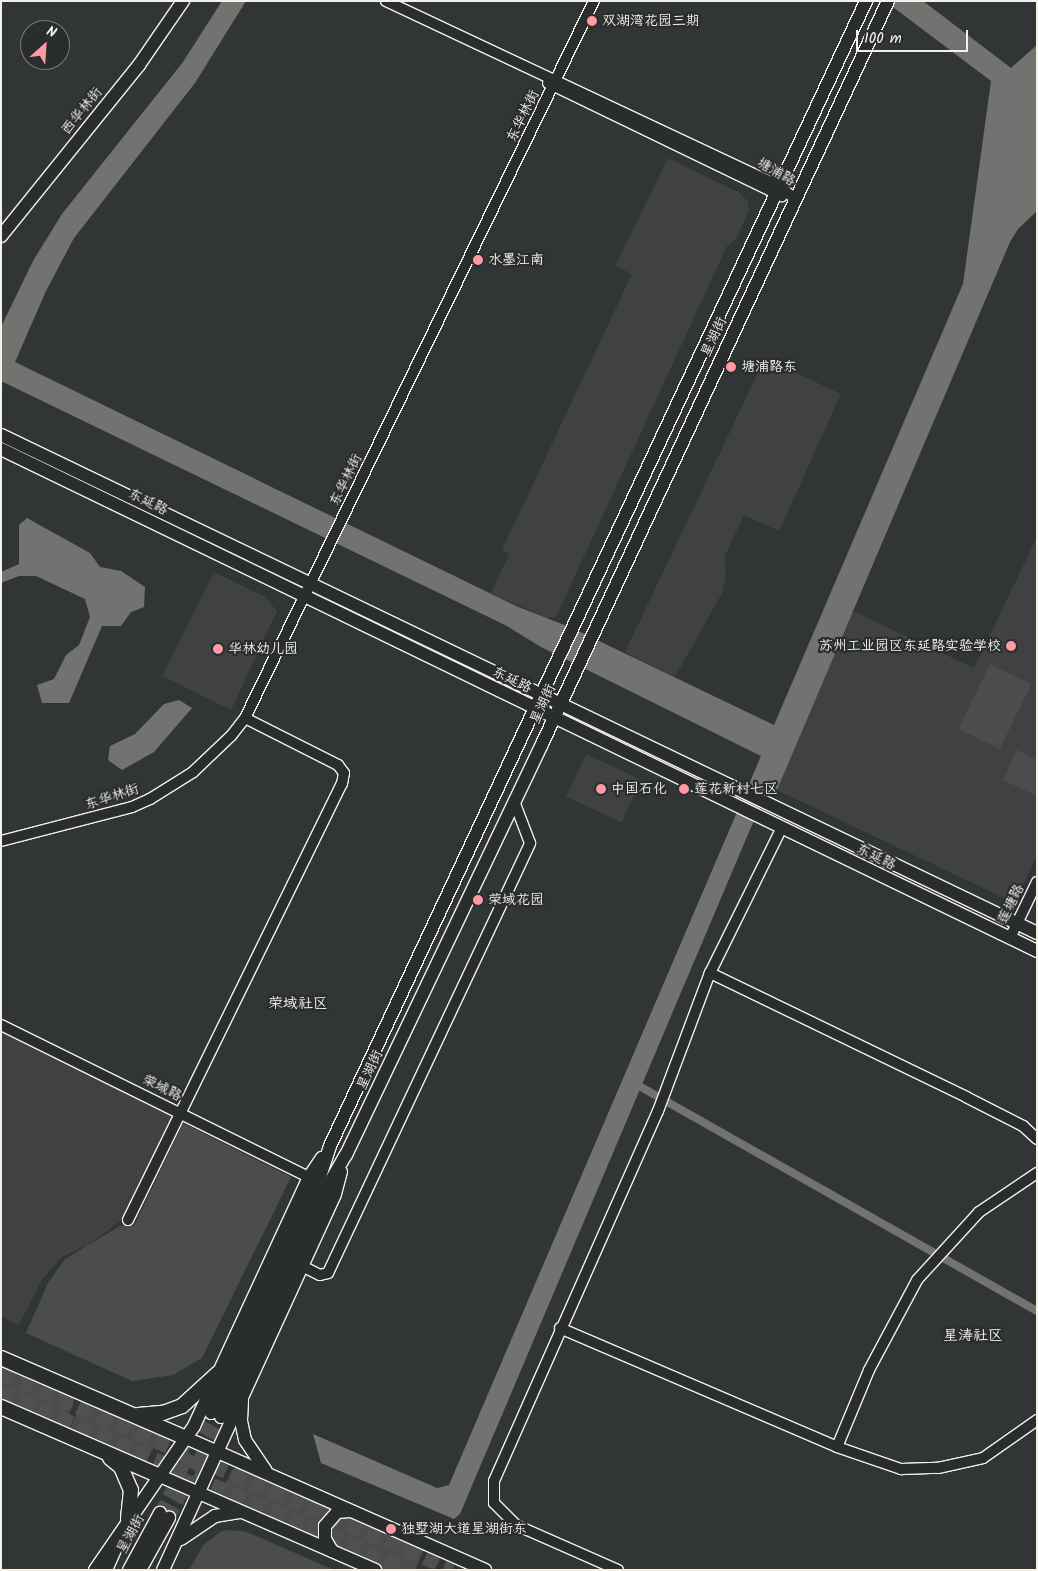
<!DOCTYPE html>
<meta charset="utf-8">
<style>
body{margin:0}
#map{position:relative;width:1038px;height:1571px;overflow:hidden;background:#323535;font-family:Kalam,"LXGW WenKai TC",sans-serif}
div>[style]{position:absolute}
.built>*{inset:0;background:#404242;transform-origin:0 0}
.green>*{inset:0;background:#4b4d4c;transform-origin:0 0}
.water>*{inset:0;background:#727370}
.canal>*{height:8px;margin:-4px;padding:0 4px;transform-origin:4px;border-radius:4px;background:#727370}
.major-tunnel>*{height:12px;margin-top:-6px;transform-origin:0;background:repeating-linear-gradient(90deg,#4f5150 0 12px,transparent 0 18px)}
.highway-tunnel>*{height:14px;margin-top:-7px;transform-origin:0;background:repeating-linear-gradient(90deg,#4f5150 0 14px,transparent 0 21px)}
.roads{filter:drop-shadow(1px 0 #f4f1e8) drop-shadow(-1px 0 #f4f1e8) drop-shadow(0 1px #f4f1e8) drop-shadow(0 -1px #f4f1e8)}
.minor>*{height:10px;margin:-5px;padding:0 5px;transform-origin:5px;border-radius:5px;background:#2a2d2e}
.major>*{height:12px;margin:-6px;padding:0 6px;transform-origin:6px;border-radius:6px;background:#2a2d2e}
.highway>*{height:14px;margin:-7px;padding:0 7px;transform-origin:7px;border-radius:7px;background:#2a2d2e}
.dots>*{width:14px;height:14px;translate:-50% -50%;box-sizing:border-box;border:2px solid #2a2d2e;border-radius:50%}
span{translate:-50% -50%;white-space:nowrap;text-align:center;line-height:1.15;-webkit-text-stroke:4.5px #2a2d2e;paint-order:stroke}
.poi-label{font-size:14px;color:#f4f1e8}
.left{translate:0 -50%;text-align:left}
.right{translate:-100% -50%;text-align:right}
.street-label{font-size:14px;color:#f4f1e8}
.neighbourhood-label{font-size:15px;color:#f4f1e8}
.frame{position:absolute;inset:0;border:2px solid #f4f1e8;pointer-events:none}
.north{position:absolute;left:20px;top:20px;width:50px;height:50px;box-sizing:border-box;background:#2a2d2e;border:1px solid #7b7b78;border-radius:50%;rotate:26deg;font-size:14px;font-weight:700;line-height:20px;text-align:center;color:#f4f1e8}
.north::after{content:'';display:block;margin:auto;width:18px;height:22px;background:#ff9aa2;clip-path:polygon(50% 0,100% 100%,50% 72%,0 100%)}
.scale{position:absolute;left:856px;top:30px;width:112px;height:22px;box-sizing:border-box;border:2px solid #f4f1e8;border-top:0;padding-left:6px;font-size:15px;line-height:18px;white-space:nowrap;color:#f4f1e8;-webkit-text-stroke:4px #2a2d2e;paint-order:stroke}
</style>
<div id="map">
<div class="built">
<div style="clip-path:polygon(668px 158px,740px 193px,748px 202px,749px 210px,736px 239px,727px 246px,556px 617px,547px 618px,491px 593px,509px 554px,502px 550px,632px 274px,615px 266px)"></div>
<div style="clip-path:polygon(765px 358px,841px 394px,779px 531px,744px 515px,725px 556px,726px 577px,722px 593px,675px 677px,625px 652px)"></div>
<div style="clip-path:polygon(1037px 537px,1037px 855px,1019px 894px,1006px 899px,777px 790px,853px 611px,974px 668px)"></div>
<div style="clip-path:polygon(214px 572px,265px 597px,277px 611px,231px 710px,162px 676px)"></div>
<div style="left:586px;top:754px;width:61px;height:47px;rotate:25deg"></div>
<div style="clip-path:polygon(1px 1032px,176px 1116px,123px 1219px,88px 1245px,62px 1257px,41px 1281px,19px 1325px,1px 1316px)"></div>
</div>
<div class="green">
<div style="left:990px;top:664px;width:46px;height:72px;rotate:26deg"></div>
<div style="clip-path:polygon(1017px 750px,1037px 760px,1037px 796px,1003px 780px)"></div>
<div style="clip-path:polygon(183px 1123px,291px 1177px,202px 1358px,173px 1375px,132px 1381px,26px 1333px,48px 1283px,65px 1259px,120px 1226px,134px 1226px)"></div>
<div style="clip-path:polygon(1px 1364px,74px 1396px,73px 1406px,63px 1424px,59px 1427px,1px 1402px)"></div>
<div style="clip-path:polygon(83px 1400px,156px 1430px,158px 1439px,147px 1460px,144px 1462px,69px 1430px)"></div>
<div style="clip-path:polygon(237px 1467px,333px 1508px,321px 1540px,224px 1499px,223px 1489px,232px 1470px)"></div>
<div style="clip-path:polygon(348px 1515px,425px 1547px,415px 1570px,384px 1570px,335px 1548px,332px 1544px,331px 1526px,336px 1519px)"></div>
<div style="clip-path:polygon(231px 1530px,247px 1532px,334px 1570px,189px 1570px,204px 1544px,222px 1531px)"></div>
</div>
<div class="water">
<div style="clip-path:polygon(222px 1px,246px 1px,195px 83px,74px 238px,46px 291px,15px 362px,516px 606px,572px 628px,774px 725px,963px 284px,991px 81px,885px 1px,923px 1px,1011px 68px,1037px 45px,1037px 211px,1018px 229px,1010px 242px,777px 790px,769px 787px,749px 832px,460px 1514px,454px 1519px,321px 1463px,313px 1434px,437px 1488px,449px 1485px,761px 756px,541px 647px,505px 625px,1px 381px,1px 327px,33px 261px,62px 214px,183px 62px)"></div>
<div style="clip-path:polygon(27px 518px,90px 553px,100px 567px,121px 571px,145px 587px,144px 607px,131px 612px,121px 626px,102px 626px,69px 703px,42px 703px,37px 685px,54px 679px,66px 655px,79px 645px,90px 617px,85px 599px,36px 576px,19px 576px,1px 583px,1px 572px,19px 564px,19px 525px)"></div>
<div style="clip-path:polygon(179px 700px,192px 708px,154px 752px,122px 770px,108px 760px,110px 746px,135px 734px,164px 704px)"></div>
</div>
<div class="canal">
<div style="left:641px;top:1087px;width:455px;rotate:29.5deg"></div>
</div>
<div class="major-tunnel">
<div style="left:160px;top:1513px;width:112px;rotate:-63deg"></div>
<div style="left:169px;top:1518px;width:114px;rotate:-62.8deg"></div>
</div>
<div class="highway-tunnel">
<div style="left:1px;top:1374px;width:492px;rotate:23.5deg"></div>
<div style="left:1px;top:1392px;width:443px;rotate:23.7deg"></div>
</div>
<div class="roads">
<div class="minor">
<div style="left:386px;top:1px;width:434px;rotate:25.2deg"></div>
<div style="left:779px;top:186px;width:21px;rotate:39deg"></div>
<div style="left:548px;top:83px;width:260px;rotate:25.8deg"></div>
<div style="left:1px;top:841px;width:135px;rotate:-14.5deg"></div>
<div style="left:132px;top:807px;width:20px;rotate:-24deg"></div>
<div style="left:150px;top:799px;width:51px;rotate:-32.1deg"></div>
<div style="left:193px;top:772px;width:52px;rotate:-43.5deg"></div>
<div style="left:231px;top:736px;width:23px;rotate:-52deg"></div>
<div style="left:245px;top:718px;width:797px;rotate:-64.05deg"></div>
<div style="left:1010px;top:938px;width:62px;rotate:-64.3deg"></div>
<div style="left:710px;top:973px;width:284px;rotate:25.8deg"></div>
<div style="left:966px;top:1097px;width:64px;rotate:27deg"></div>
<div style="left:1023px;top:1126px;width:19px;rotate:43deg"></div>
<div style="left:1px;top:1025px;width:343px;rotate:26.3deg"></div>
<div style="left:128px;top:1220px;width:486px;rotate:-63.9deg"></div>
<div style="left:342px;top:784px;width:11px;rotate:-80deg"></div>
<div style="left:344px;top:773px;width:10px;rotate:-127deg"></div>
<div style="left:338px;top:765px;width:104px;rotate:-153.2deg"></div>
<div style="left:302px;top:1266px;width:20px;rotate:27deg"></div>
<div style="left:320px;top:1275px;width:8px;rotate:-14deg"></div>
<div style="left:328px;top:1273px;width:475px;rotate:-64.8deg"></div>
<div style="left:530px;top:843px;width:45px;rotate:-110.9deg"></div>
<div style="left:560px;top:1328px;width:301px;rotate:23.2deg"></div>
<div style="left:837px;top:1447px;width:68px;rotate:19deg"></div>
<div style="left:901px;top:1469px;width:37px;rotate:-2deg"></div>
<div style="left:938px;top:1468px;width:46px;rotate:-12.5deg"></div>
<div style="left:983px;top:1458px;width:66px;rotate:-35.1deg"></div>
<div style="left:837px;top:1447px;width:83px;rotate:-67.4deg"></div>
<div style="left:869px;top:1370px;width:102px;rotate:-61.9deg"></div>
<div style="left:917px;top:1280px;width:92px;rotate:-47.6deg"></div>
<div style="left:979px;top:1212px;width:70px;rotate:-33.9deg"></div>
<div style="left:618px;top:1570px;width:111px;rotate:-156.2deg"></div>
<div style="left:516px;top:1525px;width:31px;rotate:-135deg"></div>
<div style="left:494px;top:1503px;width:22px;rotate:-90deg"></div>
<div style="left:494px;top:1481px;width:405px;rotate:-66.1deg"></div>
<div style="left:658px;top:1111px;width:147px;rotate:-69.4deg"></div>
<div style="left:710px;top:973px;width:163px;rotate:-63.7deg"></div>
</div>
<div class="major">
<div style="left:1px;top:236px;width:220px;rotate:-51.1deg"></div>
<div style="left:139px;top:65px;width:78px;rotate:-55.5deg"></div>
<div style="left:1px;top:435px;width:1149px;rotate:25.67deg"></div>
<div style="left:1px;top:449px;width:1151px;rotate:25.85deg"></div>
<div style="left:242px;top:1401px;width:20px;rotate:93deg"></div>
<div style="left:241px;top:1421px;width:19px;rotate:78deg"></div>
<div style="left:245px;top:1440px;width:37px;rotate:56deg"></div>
<div style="left:211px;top:1413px;width:254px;rotate:-65.1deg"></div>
<div style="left:318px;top:1183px;width:39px;rotate:-72deg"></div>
<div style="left:330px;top:1146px;width:1264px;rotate:-64.91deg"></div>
<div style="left:221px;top:1417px;width:251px;rotate:-65.3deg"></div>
<div style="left:326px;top:1189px;width:39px;rotate:-60deg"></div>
<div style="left:346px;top:1155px;width:455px;rotate:-64.5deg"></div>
<div style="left:542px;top:744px;width:820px;rotate:-65.03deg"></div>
<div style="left:186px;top:1438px;width:327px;rotate:23.8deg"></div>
<div style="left:160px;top:1476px;width:235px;rotate:23.6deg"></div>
<div style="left:181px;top:1539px;width:41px;rotate:-34.1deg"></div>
<div style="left:215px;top:1516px;width:26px;rotate:-9deg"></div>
<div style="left:332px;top:1551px;width:14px;rotate:-120deg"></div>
<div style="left:325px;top:1539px;width:13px;rotate:-90deg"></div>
<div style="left:325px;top:1526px;width:18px;rotate:-49deg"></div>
<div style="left:337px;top:1512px;width:13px;rotate:-4deg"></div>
<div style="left:95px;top:1570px;width:175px;rotate:-55.5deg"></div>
<div style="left:194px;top:1426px;width:274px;rotate:-65.2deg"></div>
<div style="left:309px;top:1177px;width:23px;rotate:-56deg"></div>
<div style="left:106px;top:1570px;width:27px;rotate:-66deg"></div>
<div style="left:129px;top:1570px;width:65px;rotate:-61.5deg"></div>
<div style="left:140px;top:1570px;width:60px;rotate:-60.9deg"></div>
<div style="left:163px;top:1570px;width:413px;rotate:-65.4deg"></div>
<div style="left:335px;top:1194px;width:23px;rotate:-75deg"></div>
</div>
<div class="highway">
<div style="left:1px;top:1358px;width:202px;rotate:23.4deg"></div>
<div style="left:1px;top:1407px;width:173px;rotate:23.5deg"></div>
<div style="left:138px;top:1415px;width:25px;rotate:-5deg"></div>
<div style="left:163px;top:1413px;width:20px;rotate:-20deg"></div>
<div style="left:182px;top:1406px;width:49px;rotate:-42.5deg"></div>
<div style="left:110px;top:1458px;width:14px;rotate:39deg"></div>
<div style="left:121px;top:1467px;width:25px;rotate:67deg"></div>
<div style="left:131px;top:1490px;width:29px;rotate:96deg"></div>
</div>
</div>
<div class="dots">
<div style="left:592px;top:21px;background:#ff9aa2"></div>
<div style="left:478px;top:260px;background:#ff9aa2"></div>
<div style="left:731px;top:367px;background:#ff9aa2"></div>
<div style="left:1011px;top:646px;background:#ff9aa2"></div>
<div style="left:218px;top:649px;background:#ff9aa2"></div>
<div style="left:601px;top:789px;background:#ff9aa2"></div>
<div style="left:684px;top:789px;background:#ff9aa2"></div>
<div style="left:478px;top:900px;background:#ff9aa2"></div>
<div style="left:391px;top:1529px;background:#ff9aa2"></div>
</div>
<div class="poi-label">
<span class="left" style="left:602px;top:21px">双湖湾花园三期</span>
<span class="left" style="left:488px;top:260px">水墨江南</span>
<span class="left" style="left:741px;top:367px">塘浦路东</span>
<span class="right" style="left:1001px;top:646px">苏州工业园区东延路实验学校</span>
<span class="left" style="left:228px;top:649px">华林幼儿园</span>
<span class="left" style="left:611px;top:789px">中国石化</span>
<span class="left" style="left:694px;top:789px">莲花新村七区</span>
<span class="left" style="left:488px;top:900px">荣域花园</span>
<span class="left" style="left:401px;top:1529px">独墅湖大道星湖街东</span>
</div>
<div class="street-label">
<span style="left:82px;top:111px;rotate:-51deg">西华林街</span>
<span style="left:523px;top:116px;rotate:-64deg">东华林街</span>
<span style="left:776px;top:172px;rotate:30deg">塘浦路</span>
<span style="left:714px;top:337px;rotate:-65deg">星湖街</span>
<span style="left:346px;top:480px;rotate:-64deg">东华林街</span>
<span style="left:148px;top:502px;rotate:26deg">东延路</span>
<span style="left:512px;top:680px;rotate:26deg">东延路</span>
<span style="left:543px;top:704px;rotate:-66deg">星湖街</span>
<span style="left:112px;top:797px;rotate:-18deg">东华林街</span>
<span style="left:876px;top:857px;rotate:26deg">东延路</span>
<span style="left:1011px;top:904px;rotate:-64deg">莲塘路</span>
<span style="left:370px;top:1070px;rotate:-65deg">星湖街</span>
<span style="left:162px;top:1088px;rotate:26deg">荣域路</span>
<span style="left:131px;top:1534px;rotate:-62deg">星湖街</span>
</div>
<div class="neighbourhood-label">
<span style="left:298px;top:1005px">荣域社区</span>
<span style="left:973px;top:1337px">星涛社区</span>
</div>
<div class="frame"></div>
<div class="north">N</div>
<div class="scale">100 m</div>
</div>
